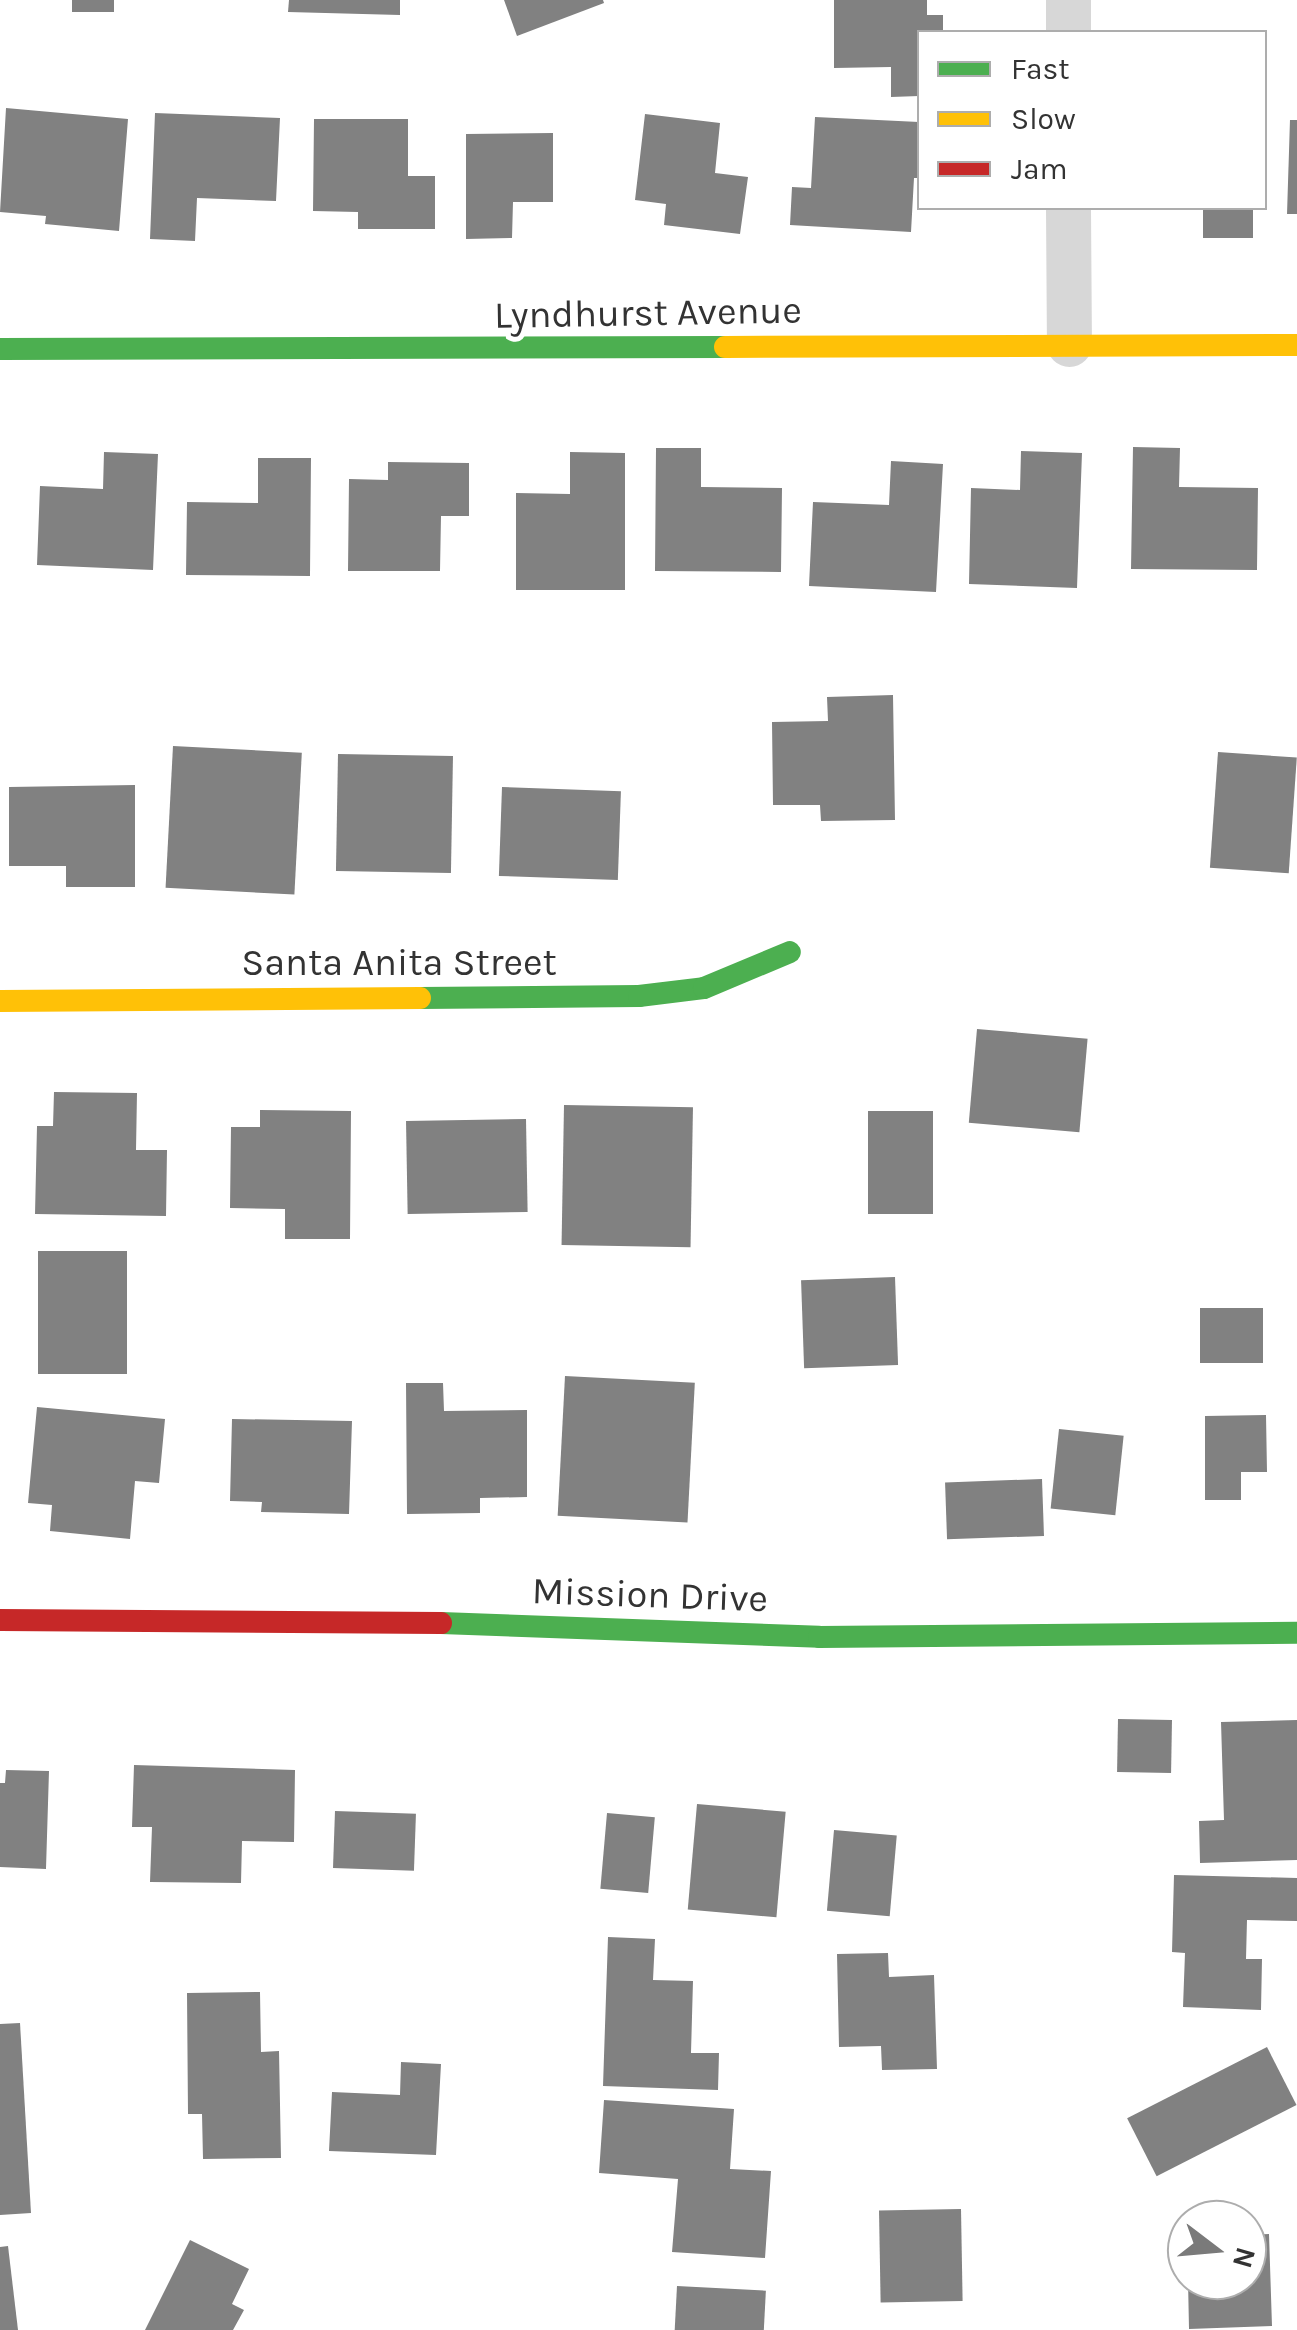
<!DOCTYPE html>
<style>
body{margin:0}
#map{position:relative;width:1297px;height:2330px;overflow:hidden;background:#fff;font-family:Karla,sans-serif}
div>[style]{position:absolute}
.building>*{inset:0;background:#818181;transform-origin:0 0}
.street>*{height:45px;margin:-22.5px;padding:0 22.5px;transform-origin:22.5px;border-radius:22.5px;background:#d7d7d7}
.fast>*{height:22px;margin:-11px;padding:0 11px;transform-origin:11px;border-radius:11px;background:#4caf50}
.slow>*{height:22px;margin:-11px;padding:0 11px;transform-origin:11px;border-radius:11px;background:#ffc107}
.jam>*{height:22px;margin:-11px;padding:0 11px;transform-origin:11px;border-radius:11px;background:#c62828}
span{translate:-50% -50%;white-space:nowrap;text-align:center;line-height:1.15;-webkit-text-stroke:10px #fff;paint-order:stroke}
.street-label{font-size:38px;color:#333}
.legend{position:absolute;left:917px;top:30px;width:350px;height:180px;box-sizing:border-box;background:#fff;border:2px solid #adadad;margin:0;padding:12px 18px;list-style:none;font-size:30px;color:#333}
.legend li{display:flex;align-items:center;gap:20px;height:50px}
.legend b{width:50px;border:2px solid #adadad}
.north{position:absolute;left:1167px;top:2200px;width:100px;height:100px;box-sizing:border-box;background:#fff;border:2px solid #adadad;border-radius:50%;rotate:106deg;font-size:28px;font-weight:700;line-height:40px;text-align:center;color:#333}
.north::after{content:'';display:block;margin:auto;width:35px;height:45px;background:#7a7a7a;clip-path:polygon(50% 0,100% 100%,50% 72%,0 100%)}
</style>
<div id="map">
<div class="building">
<div style="left:72px;top:0;width:42px;height:12px"></div>
<div style="clip-path:polygon(289px 0,400px 0,400px 15px,288px 12px)"></div>
<div style="clip-path:polygon(504px 0,603px 0,604px 3px,517px 36px)"></div>
<div style="clip-path:polygon(834px 0,927px 0,927px 15px,943px 15px,943px 32px,919px 32px,919px 96px,891px 97px,891px 67px,834px 68px)"></div>
<div style="clip-path:polygon(6px 108px,128px 119px,119px 231px,45px 224px,46px 216px,0 212px)"></div>
<div style="clip-path:polygon(155px 113px,280px 118px,276px 201px,197px 198px,195px 241px,150px 239px)"></div>
<div style="clip-path:polygon(645px 114px,720px 123px,715px 173px,748px 177px,740px 234px,664px 225px,666px 204px,635px 200px)"></div>
<div style="clip-path:polygon(815px 117px,919px 122px,919px 178px,914px 178px,911px 232px,790px 225px,792px 187px,811px 188px)"></div>
<div style="clip-path:polygon(314px 119px,408px 119px,408px 176px,435px 176px,435px 229px,358px 229px,358px 212px,313px 211px)"></div>
<div style="clip-path:polygon(1290px 120px,1297px 120px,1297px 214px,1287px 214px)"></div>
<div style="clip-path:polygon(553px 133px,553px 202px,513px 202px,512px 238px,466px 239px,466px 134px)"></div>
<div style="left:1203px;top:208px;width:50px;height:30px"></div>
<div style="clip-path:polygon(1133px 447px,1180px 448px,1179px 487px,1258px 488px,1257px 570px,1131px 569px)"></div>
<div style="clip-path:polygon(656px 448px,701px 448px,701px 487px,782px 488px,781px 572px,655px 571px)"></div>
<div style="clip-path:polygon(1021px 451px,1082px 453px,1077px 588px,969px 584px,971px 488px,1020px 490px)"></div>
<div style="clip-path:polygon(104px 452px,158px 454px,153px 570px,37px 565px,40px 486px,103px 489px)"></div>
<div style="clip-path:polygon(570px 452px,625px 453px,625px 590px,516px 590px,516px 493px,570px 494px)"></div>
<div style="clip-path:polygon(258px 458px,311px 458px,310px 576px,186px 575px,187px 502px,258px 503px)"></div>
<div style="clip-path:polygon(891px 461px,943px 464px,936px 592px,809px 586px,813px 502px,889px 505px)"></div>
<div style="clip-path:polygon(388px 462px,469px 463px,469px 516px,441px 516px,440px 571px,348px 571px,349px 479px,388px 480px)"></div>
<div style="clip-path:polygon(893px 695px,895px 820px,821px 821px,820px 805px,773px 805px,772px 722px,828px 721px,827px 697px)"></div>
<div style="left:173px;top:746px;width:129px;height:142px;rotate:3deg"></div>
<div style="left:1218px;top:752px;width:79px;height:116px;rotate:4deg"></div>
<div style="left:338px;top:754px;width:115px;height:117px;rotate:1deg"></div>
<div style="clip-path:polygon(135px 785px,135px 887px,66px 887px,66px 866px,9px 866px,9px 787px)"></div>
<div style="left:502px;top:787px;width:119px;height:89px;rotate:2deg"></div>
<div style="left:977px;top:1029px;width:111px;height:94px;rotate:5deg"></div>
<div style="clip-path:polygon(54px 1092px,137px 1093px,136px 1150px,167px 1150px,166px 1216px,35px 1214px,37px 1126px,53px 1126px)"></div>
<div style="left:564px;top:1105px;width:129px;height:140px;rotate:1deg"></div>
<div style="clip-path:polygon(260px 1110px,351px 1111px,350px 1239px,285px 1239px,285px 1209px,230px 1208px,231px 1127px,260px 1127px)"></div>
<div style="left:868px;top:1111px;width:65px;height:103px"></div>
<div style="left:526px;top:1119px;width:93px;height:120px;rotate:89deg"></div>
<div style="left:127px;top:1251px;width:123px;height:89px;rotate:90deg"></div>
<div style="left:895px;top:1277px;width:88px;height:94px;rotate:88deg"></div>
<div style="left:1200px;top:1308px;width:63px;height:55px"></div>
<div style="left:565px;top:1376px;width:130px;height:140px;rotate:3deg"></div>
<div style="clip-path:polygon(406px 1383px,443px 1383px,444px 1411px,527px 1410px,527px 1497px,480px 1498px,480px 1513px,407px 1514px)"></div>
<div style="clip-path:polygon(37px 1407px,165px 1419px,159px 1483px,135px 1481px,130px 1539px,50px 1531px,52px 1505px,28px 1503px)"></div>
<div style="clip-path:polygon(1266px 1415px,1267px 1472px,1241px 1472px,1241px 1500px,1205px 1500px,1205px 1416px)"></div>
<div style="clip-path:polygon(232px 1419px,352px 1421px,349px 1514px,261px 1512px,262px 1502px,230px 1501px)"></div>
<div style="left:1059px;top:1429px;width:65px;height:80px;rotate:6deg"></div>
<div style="left:1042px;top:1479px;width:57px;height:97px;rotate:88deg"></div>
<div style="left:1118px;top:1719px;width:54px;height:53px;rotate:1deg"></div>
<div style="clip-path:polygon(1297px 1720px,1297px 1860px,1200px 1863px,1199px 1821px,1224px 1820px,1221px 1722px)"></div>
<div style="clip-path:polygon(134px 1765px,295px 1770px,294px 1842px,242px 1841px,241px 1883px,150px 1882px,152px 1827px,132px 1827px)"></div>
<div style="clip-path:polygon(6px 1770px,49px 1771px,46px 1869px,0 1867px,0 1783px,5px 1783px)"></div>
<div style="left:697px;top:1804px;width:89px;height:106px;rotate:5deg"></div>
<div style="left:335px;top:1811px;width:81px;height:57px;rotate:2deg"></div>
<div style="left:607px;top:1813px;width:48px;height:76px;rotate:5deg"></div>
<div style="left:834px;top:1830px;width:63px;height:81px;rotate:5deg"></div>
<div style="clip-path:polygon(1174px 1875px,1297px 1878px,1297px 1921px,1247px 1920px,1246px 1959px,1262px 1959px,1261px 2010px,1183px 2007px,1185px 1953px,1172px 1952px)"></div>
<div style="clip-path:polygon(608px 1937px,655px 1939px,653px 1980px,693px 1981px,691px 2053px,719px 2053px,718px 2090px,603px 2086px)"></div>
<div style="clip-path:polygon(888px 1953px,889px 1977px,934px 1975px,937px 2069px,882px 2070px,881px 2046px,839px 2047px,837px 1954px)"></div>
<div style="clip-path:polygon(260px 1992px,261px 2052px,279px 2051px,281px 2158px,203px 2159px,202px 2114px,188px 2114px,187px 1993px)"></div>
<div style="clip-path:polygon(20px 2023px,31px 2213px,0 2215px,0 2024px)"></div>
<div style="left:1267px;top:2047px;width:65px;height:157px;rotate:63deg"></div>
<div style="clip-path:polygon(401px 2062px,441px 2064px,436px 2155px,329px 2151px,332px 2092px,400px 2095px)"></div>
<div style="clip-path:polygon(604px 2100px,734px 2109px,730px 2169px,771px 2171px,765px 2258px,672px 2252px,678px 2179px,599px 2173px)"></div>
<div style="left:961px;top:2209px;width:92px;height:82px;rotate:89deg"></div>
<div style="clip-path:polygon(1269px 2234px,1272px 2326px,1189px 2329px,1188px 2280px,1247px 2280px,1247px 2235px)"></div>
<div style="clip-path:polygon(190px 2240px,249px 2269px,232px 2304px,244px 2310px,233px 2330px,145px 2330px)"></div>
<div style="clip-path:polygon(8px 2246px,18px 2330px,0 2330px,0 2247px)"></div>
<div style="left:677px;top:2286px;width:89px;height:44px;rotate:3deg"></div>
</div>
<div class="street">
<div style="left:1068px;top:0;width:32px;rotate:90deg"></div>
<div style="left:1068px;top:208px;width:136px;rotate:89.6deg"></div>
</div>
<div class="fast">
<div style="left:0;top:349px;width:725px;rotate:-0.16deg"></div>
<div style="left:420px;top:998px;width:219px;rotate:-0.5deg"></div>
<div style="left:639px;top:996px;width:65px;rotate:-7deg"></div>
<div style="left:704px;top:988px;width:93px;rotate:-22.7deg"></div>
<div style="left:441px;top:1623px;width:378px;rotate:2.1deg"></div>
<div style="left:819px;top:1637px;width:478px;rotate:-0.5deg"></div>
</div>
<div class="slow">
<div style="left:725px;top:347px;width:572px;rotate:-0.2deg"></div>
<div style="left:0;top:1001px;width:420px;rotate:-0.4deg"></div>
</div>
<div class="jam">
<div style="left:0;top:1620px;width:441px;rotate:0.4deg"></div>
</div>
<div class="street-label">
<span style="left:648px;top:313px;rotate:-1deg">Lyndhurst Avenue</span>
<span style="left:399px;top:963px">Santa Anita Street</span>
<span style="left:650px;top:1595px;rotate:2deg">Mission Drive</span>
</div>
<ul class="legend">
<li><b style="height:12px;background:#4caf50"></b>Fast</li>
<li><b style="height:12px;background:#ffc107"></b>Slow</li>
<li><b style="height:12px;background:#c62828"></b>Jam</li>
</ul>
<div class="north">N</div>
</div>
